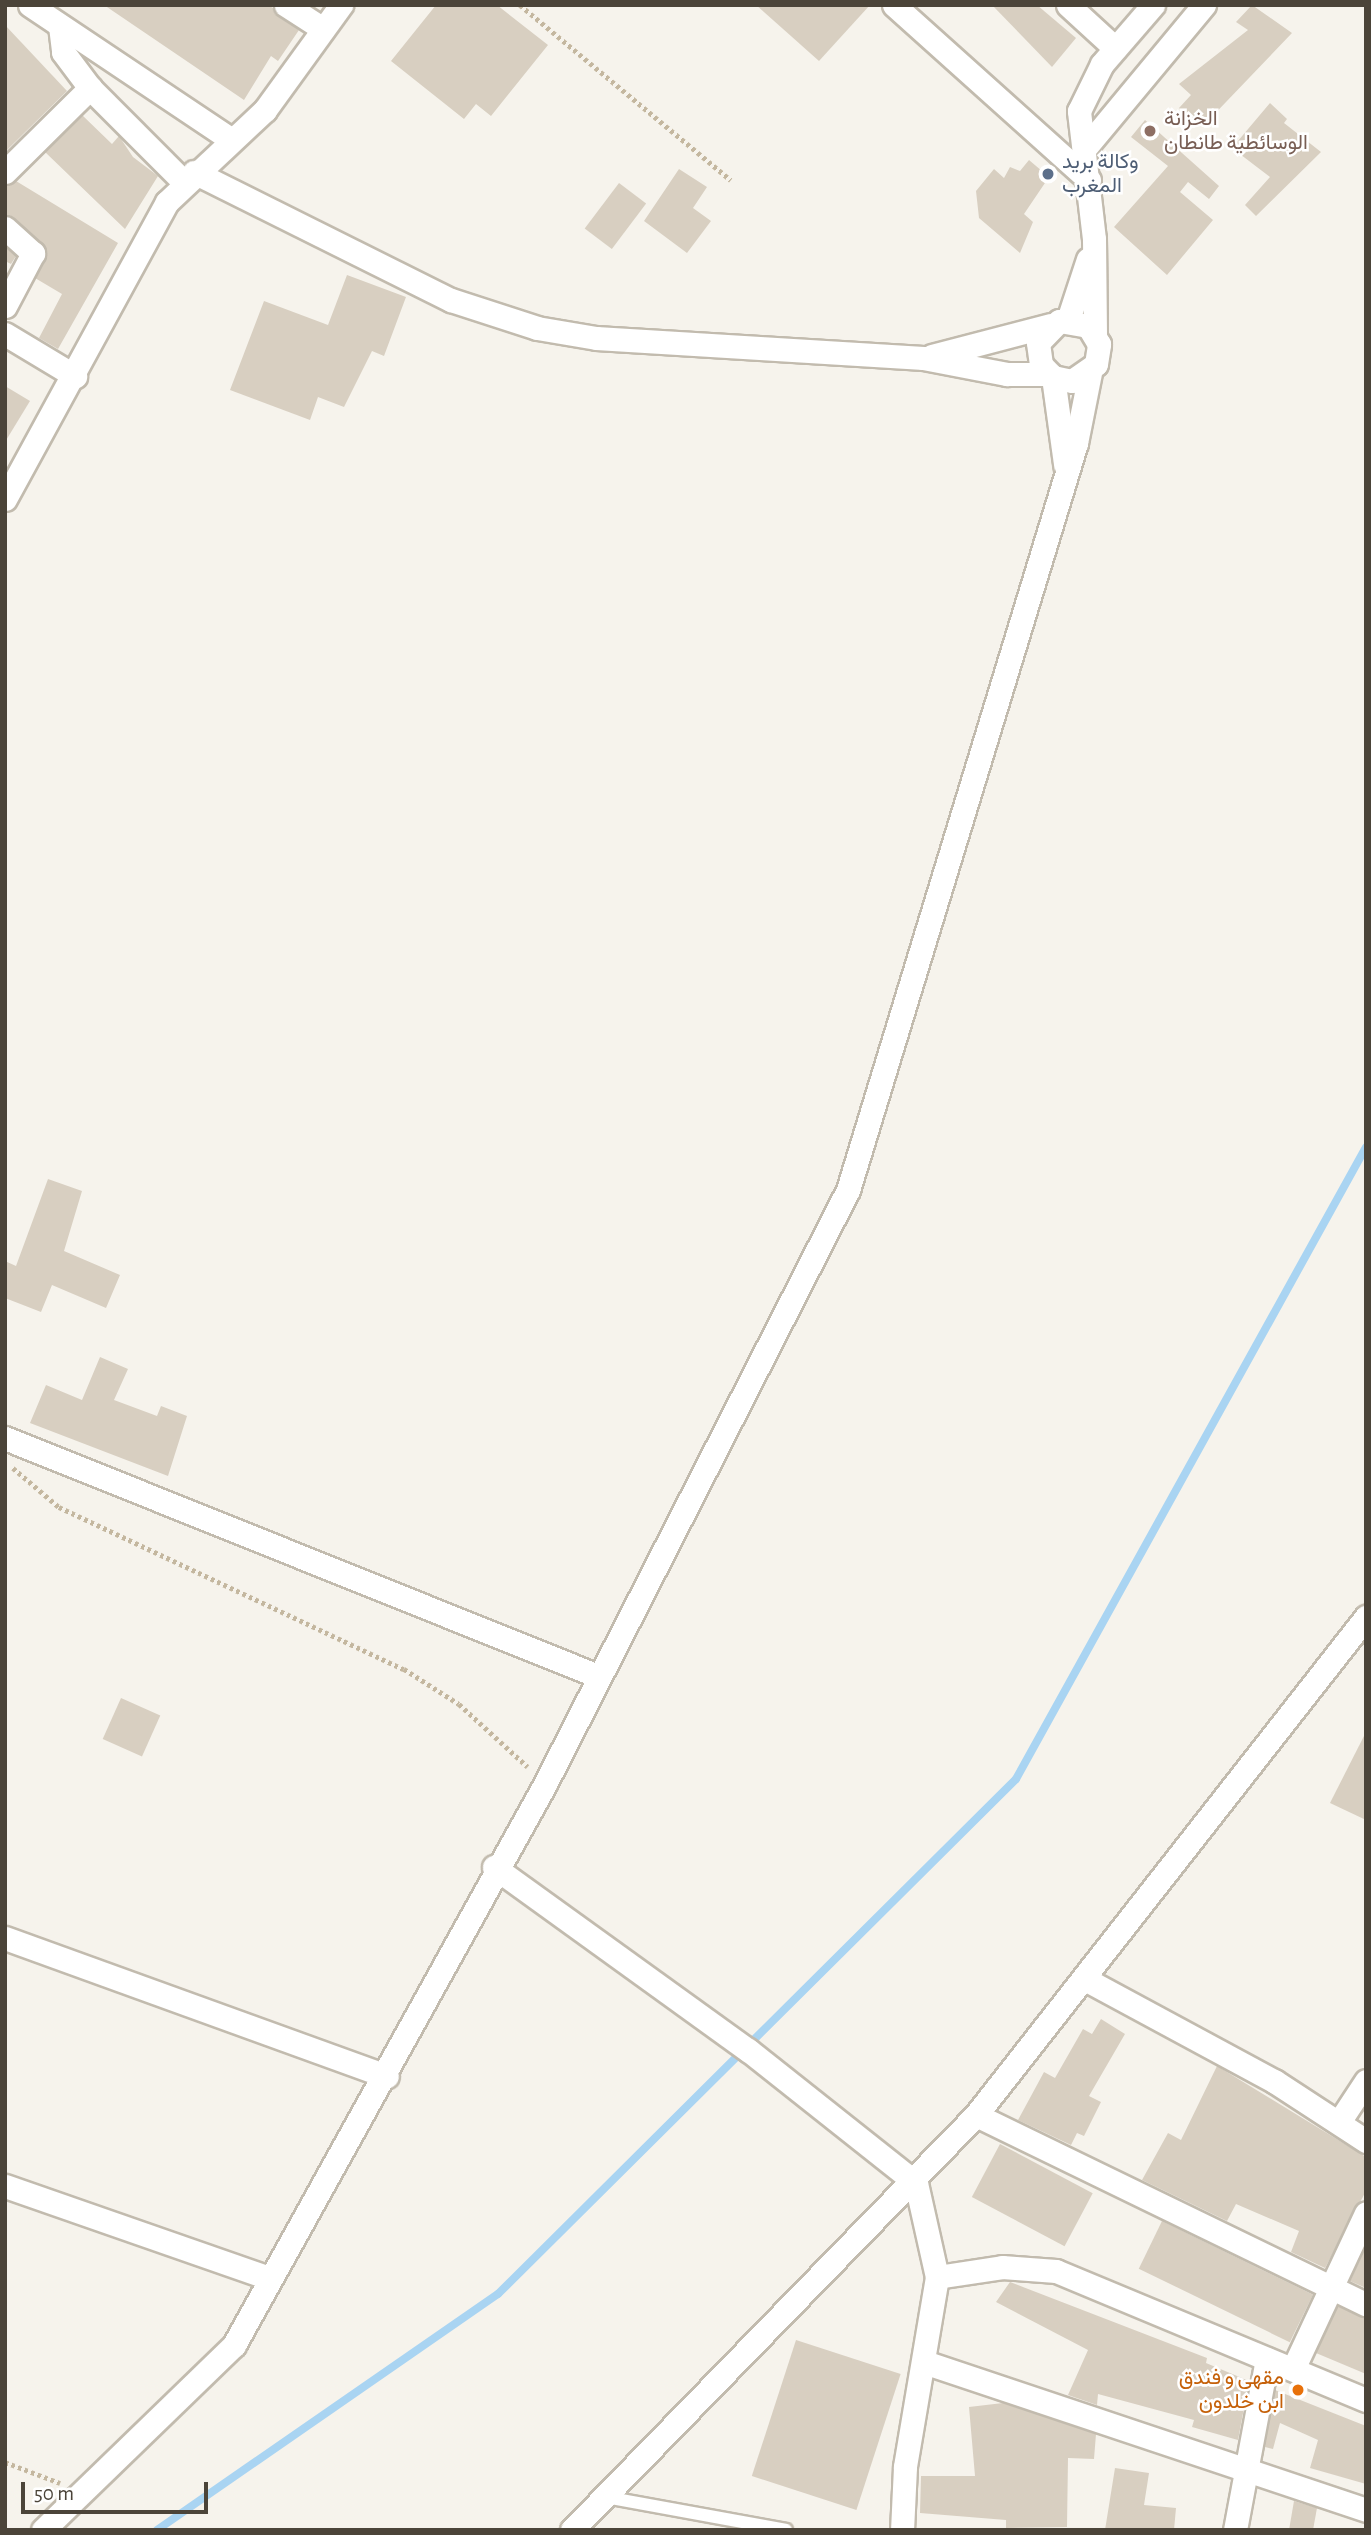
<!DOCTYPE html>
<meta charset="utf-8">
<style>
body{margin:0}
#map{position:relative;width:1371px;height:2535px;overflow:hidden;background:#f6f3ec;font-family:"Alegreya Sans",Vazirmatn,sans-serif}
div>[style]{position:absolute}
.stream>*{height:8px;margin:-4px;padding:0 4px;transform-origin:4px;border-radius:4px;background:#a9d4f2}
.building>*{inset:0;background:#d8cfc1;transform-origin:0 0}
.path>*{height:4.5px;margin-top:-2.25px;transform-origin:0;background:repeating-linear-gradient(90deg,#c4b79f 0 3.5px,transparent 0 7px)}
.roads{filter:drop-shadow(2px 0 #c2bbae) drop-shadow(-2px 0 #c2bbae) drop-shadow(0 2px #c2bbae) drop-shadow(0 -2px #c2bbae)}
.service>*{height:12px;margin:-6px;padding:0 6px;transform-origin:6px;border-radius:6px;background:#fff}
.minor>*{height:23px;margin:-11.5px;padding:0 11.5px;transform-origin:11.5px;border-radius:11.5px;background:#fff}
.dots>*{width:19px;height:19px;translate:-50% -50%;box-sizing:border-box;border:4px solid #fff;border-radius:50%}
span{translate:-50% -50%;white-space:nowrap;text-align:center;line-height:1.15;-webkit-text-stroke:5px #fff;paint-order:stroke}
.education-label{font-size:21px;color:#785e54}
.left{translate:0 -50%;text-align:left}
.service-label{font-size:21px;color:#4e5e75}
.food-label{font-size:21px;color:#c56008}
.right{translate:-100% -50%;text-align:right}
.frame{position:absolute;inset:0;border:7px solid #4b4439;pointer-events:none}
.scale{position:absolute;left:21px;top:2482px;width:187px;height:32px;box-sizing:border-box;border:4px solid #4b4439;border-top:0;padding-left:9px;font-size:21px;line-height:24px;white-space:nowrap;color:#4b4439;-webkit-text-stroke:5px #fff;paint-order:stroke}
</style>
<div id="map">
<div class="stream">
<div style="left:157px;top:2530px;width:415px;rotate:-34.7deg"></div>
<div style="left:498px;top:2294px;width:730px;rotate:-44.83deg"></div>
<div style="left:1016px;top:1779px;width:722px;rotate:-61.02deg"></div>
</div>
<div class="building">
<div style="clip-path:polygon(104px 5px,269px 5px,299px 30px,278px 61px,271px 56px,244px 100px)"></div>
<div style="clip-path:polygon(436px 5px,497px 5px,548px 45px,491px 116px,476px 104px,464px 119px,391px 61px)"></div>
<div style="clip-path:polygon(756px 5px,870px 5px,819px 61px)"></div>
<div style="clip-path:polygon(992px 5px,1037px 5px,1076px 38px,1052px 67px)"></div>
<div style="clip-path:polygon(1252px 5px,1292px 33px,1203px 126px,1179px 108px,1191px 95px,1179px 84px,1248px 30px,1236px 22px)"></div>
<div style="clip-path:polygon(5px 25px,67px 91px,5px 152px)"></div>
<div style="clip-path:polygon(1270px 103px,1287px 119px,1284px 123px,1321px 152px,1256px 216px,1245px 205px,1270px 177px,1232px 148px)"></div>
<div style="clip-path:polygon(82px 115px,112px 144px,119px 136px,133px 157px,158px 176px,125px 229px,45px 152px)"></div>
<div style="clip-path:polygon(1145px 120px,1219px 186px,1209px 199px,1188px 182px,1180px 192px,1213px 220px,1167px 275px,1114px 227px,1168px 166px,1131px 137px)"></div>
<div style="clip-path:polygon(1029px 160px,1049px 177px,1024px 214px,1033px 222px,1020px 253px,979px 218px,976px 191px,994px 169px,1004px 178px,1010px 167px,1020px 171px)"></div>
<div style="clip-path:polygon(679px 169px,707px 187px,693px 208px,711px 221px,687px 253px,644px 221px)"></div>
<div style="clip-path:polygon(16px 181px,118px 243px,58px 349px,39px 338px,62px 294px,35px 278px,46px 248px,5px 214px,5px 186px)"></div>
<div style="left:619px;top:183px;width:34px;height:57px;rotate:37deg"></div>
<div style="clip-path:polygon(5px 247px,16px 256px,11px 264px,5px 261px)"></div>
<div style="clip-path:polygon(347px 275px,406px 297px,384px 356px,372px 351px,344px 407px,318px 397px,310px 420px,230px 390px,264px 301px,328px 325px)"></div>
<div style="clip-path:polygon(5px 386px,30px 401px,5px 442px)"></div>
<div style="clip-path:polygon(48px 1179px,82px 1191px,64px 1251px,120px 1275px,106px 1308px,52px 1285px,41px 1312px,5px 1298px,5px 1261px,16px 1266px)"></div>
<div style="clip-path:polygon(100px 1357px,128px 1369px,114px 1400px,157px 1416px,161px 1406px,187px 1416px,168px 1476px,30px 1423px,46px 1385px,82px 1400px)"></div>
<div style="left:121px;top:1698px;width:43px;height:45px;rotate:24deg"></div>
<div style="clip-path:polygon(1366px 1732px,1366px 1820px,1330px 1803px)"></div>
<div style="clip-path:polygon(1101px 2019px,1125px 2034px,1089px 2096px,1101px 2102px,1084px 2136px,1077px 2133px,1071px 2145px,1018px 2120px,1044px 2072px,1055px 2078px,1083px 2029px,1092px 2034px)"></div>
<div style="clip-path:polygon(1217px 2066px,1366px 2157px,1366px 2191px,1325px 2268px,1291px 2252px,1299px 2231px,1236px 2204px,1227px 2221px,1142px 2180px,1168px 2133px,1181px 2140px)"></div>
<div style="left:1000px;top:2144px;width:105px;height:60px;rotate:28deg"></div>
<div style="left:1162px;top:2221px;width:168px;height:53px;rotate:26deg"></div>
<div style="clip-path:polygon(1366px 2247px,1366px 2288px,1350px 2281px)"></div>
<div style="clip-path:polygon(1010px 2282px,1207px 2358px,1206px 2363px,1249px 2381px,1238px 2440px,1192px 2427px,1194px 2420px,1098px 2394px,1097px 2405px,1068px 2395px,1088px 2350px,996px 2302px)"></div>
<div style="clip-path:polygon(1338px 2306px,1366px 2318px,1366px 2374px,1316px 2353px)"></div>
<div style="left:796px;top:2340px;width:110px;height:143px;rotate:18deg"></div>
<div style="clip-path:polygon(1275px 2390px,1366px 2426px,1366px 2484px,1310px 2468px,1318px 2440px,1280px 2423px,1273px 2449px,1265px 2447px)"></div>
<div style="clip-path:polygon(1003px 2403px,1096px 2434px,1094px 2459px,1068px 2458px,1067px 2527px,1006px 2528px,1006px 2520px,920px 2513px,921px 2476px,975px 2476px,969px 2407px)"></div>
<div style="clip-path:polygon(1115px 2468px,1149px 2473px,1144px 2505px,1176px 2508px,1174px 2530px,1105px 2530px)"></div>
<div style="clip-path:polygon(1294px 2501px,1317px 2508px,1313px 2530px,1289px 2530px)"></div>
</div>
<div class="path">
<div style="left:520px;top:5px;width:274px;rotate:39.7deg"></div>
<div style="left:13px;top:1468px;width:60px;rotate:40.3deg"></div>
<div style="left:59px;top:1507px;width:381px;rotate:25.2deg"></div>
<div style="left:404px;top:1669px;width:65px;rotate:32.5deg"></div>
<div style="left:459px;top:1704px;width:93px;rotate:42.4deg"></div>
<div style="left:5px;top:2462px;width:59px;rotate:20.9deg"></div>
</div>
<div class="roads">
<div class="service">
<div style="left:605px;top:2497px;width:184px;rotate:10.3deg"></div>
</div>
<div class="minor">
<div style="left:30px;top:5px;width:243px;rotate:33.8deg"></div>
<div style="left:286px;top:5px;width:44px;rotate:33deg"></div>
<div style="left:894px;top:5px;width:262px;rotate:41.9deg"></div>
<div style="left:1068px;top:5px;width:64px;rotate:42.5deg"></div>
<div style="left:60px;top:26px;width:26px;rotate:83deg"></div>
<div style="left:63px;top:52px;width:45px;rotate:53.1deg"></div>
<div style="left:90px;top:88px;width:133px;rotate:45deg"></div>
<div style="left:1086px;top:147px;width:185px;rotate:-50.3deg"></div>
<div style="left:5px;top:172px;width:120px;rotate:-44.7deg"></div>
<div style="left:194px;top:172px;width:287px;rotate:26.5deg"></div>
<div style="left:451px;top:300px;width:90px;rotate:18deg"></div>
<div style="left:537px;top:328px;width:60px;rotate:9.6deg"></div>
<div style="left:596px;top:338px;width:328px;rotate:3.5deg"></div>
<div style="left:923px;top:358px;width:86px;rotate:10.8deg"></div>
<div style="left:1007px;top:374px;width:42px"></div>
<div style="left:5px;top:228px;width:38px;rotate:42deg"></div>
<div style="left:33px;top:253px;width:60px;rotate:117.8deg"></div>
<div style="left:1068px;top:320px;width:64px;rotate:-71.8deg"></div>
<div style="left:5px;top:334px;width:82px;rotate:31deg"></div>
<div style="left:1095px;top:334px;width:95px;rotate:-90.6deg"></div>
<div style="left:1094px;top:239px;width:129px;rotate:-96.7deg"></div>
<div style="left:1079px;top:111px;width:52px;rotate:-63.9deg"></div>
<div style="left:1102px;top:64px;width:78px;rotate:-49.2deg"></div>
<div style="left:932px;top:356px;width:123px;rotate:-14.6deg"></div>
<div style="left:1053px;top:377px;width:19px;rotate:12deg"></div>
<div style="left:1072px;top:381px;width:29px;rotate:-35deg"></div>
<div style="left:1096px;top:364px;width:20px;rotate:-81deg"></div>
<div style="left:1099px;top:344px;width:21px;rotate:-121deg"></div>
<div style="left:1088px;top:326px;width:29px;rotate:-170deg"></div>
<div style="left:1059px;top:321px;width:30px;rotate:134deg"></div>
<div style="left:1038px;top:343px;width:22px;rotate:82deg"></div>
<div style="left:1041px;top:365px;width:17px;rotate:45deg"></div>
<div style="left:1053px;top:377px;width:88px;rotate:82.1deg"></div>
<div style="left:5px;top:499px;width:338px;rotate:-61.4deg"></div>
<div style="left:167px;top:202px;width:134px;rotate:-43.2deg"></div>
<div style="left:265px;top:110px;width:130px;rotate:-54.1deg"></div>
<div style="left:5px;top:1438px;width:639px;rotate:21.87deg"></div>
<div style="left:494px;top:1867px;width:313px;rotate:35.8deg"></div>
<div style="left:748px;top:2050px;width:214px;rotate:38.4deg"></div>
<div style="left:916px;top:2183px;width:96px;rotate:77.4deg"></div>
<div style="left:937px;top:2277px;width:193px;rotate:99.6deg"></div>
<div style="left:905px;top:2467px;width:63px;rotate:92.7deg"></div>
<div style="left:5px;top:1938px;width:406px;rotate:19.9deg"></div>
<div style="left:1085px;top:1979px;width:215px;rotate:28.4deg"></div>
<div style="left:1274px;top:2081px;width:110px;rotate:33.1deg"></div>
<div style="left:976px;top:2115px;width:433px;rotate:25.9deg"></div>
<div style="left:1339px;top:2122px;width:49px;rotate:-56.6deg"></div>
<div style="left:5px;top:2186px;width:280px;rotate:19.2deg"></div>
<div style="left:937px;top:2277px;width:66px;rotate:-8.7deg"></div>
<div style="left:1002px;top:2267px;width:54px;rotate:4.2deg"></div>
<div style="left:1056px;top:2271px;width:336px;rotate:22.6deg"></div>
<div style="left:927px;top:2363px;width:463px;rotate:18.5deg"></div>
<div style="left:1293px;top:2369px;width:172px;rotate:-64.9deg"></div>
<div style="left:43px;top:2530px;width:266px;rotate:-44.1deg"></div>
<div style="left:234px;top:2345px;width:639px;rotate:-60.99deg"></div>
<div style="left:544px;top:1786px;width:669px;rotate:-62.98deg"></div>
<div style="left:848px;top:1190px;width:781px;rotate:-73.03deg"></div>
<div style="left:1076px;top:443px;width:71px;rotate:-78.7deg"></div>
<div style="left:572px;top:2530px;width:579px;rotate:-45.77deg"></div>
<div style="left:976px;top:2115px;width:633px;rotate:-51.93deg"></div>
<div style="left:1235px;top:2530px;width:174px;rotate:-79.4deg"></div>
</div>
</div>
<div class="dots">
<div style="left:1150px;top:131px;background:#8d6e63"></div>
<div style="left:1048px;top:174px;background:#5c6f8a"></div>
<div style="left:1298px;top:2390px;background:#e8710a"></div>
</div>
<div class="education-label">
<span class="left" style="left:1164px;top:131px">الخزانة<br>الوسائطية طانطان</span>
</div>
<div class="service-label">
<span class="left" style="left:1062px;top:174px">وكالة بريد<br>المغرب</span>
</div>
<div class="food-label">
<span class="right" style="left:1284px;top:2390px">مقهى و فندق<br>ابن خلدون</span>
</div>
<div class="frame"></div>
<div class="scale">50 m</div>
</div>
